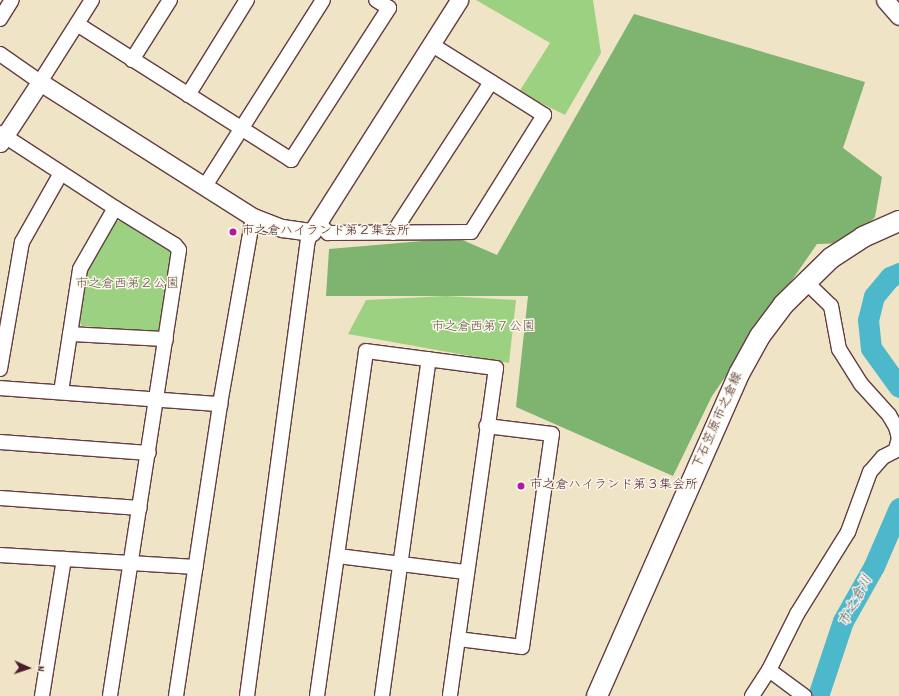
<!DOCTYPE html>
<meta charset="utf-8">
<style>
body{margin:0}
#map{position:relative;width:899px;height:696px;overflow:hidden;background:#f0e4c6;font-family:Dekko,"Klee One",sans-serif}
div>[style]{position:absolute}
.green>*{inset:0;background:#9dd182}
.forest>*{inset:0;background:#7eb370}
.river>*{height:21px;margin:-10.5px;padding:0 10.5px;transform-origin:10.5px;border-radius:10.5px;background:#4db7cb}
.roads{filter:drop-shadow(1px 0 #633d42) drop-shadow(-1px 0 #633d42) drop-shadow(0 1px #633d42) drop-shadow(0 -1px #633d42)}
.minor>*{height:14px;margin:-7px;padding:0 7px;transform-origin:7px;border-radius:7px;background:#fff}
.tertiary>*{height:17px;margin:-8.5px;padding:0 8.5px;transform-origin:8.5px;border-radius:8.5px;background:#fff}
.secondary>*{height:20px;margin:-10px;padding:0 10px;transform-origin:10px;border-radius:10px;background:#fff}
.dots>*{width:11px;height:11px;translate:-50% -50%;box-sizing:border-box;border:2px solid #fbf7ec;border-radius:50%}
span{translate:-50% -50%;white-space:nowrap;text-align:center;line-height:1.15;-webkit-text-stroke:3px #fbf7ec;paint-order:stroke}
.poi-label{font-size:13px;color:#4a1f2b}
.left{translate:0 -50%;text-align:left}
.park-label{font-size:13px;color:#635445}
.street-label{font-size:13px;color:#4a1f2b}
.water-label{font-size:14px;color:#4b5463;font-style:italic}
.north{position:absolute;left:8px;top:648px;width:40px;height:40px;-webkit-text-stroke:3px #fbf7ec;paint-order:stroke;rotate:93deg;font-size:11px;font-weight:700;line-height:16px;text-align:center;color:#4a1f2b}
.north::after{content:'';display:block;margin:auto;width:14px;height:18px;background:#4a1f2b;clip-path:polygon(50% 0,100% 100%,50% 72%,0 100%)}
</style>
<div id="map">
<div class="green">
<div style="clip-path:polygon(476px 0,593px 0,601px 53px,565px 115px,519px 92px,550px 43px)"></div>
<div style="clip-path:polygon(116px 221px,123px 221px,169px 249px,173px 260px,163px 326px,155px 332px,82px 326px,78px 320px,89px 265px)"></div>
<div style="clip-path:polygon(446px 296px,516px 300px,509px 363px,348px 334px,366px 300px)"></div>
</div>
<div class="forest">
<div style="clip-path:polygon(634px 14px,865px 82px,843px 148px,882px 177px,875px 217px,850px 243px,817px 244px,712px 396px,673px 476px,516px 407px,528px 296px,326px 296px,329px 249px,458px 238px,497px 255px)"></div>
</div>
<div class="river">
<div style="left:899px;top:273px;width:10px;rotate:156deg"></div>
<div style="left:890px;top:277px;width:25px;rotate:130deg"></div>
<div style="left:874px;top:296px;width:25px;rotate:104deg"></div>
<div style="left:868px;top:320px;width:28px;rotate:84deg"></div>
<div style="left:871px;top:348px;width:48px;rotate:54.3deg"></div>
<div style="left:818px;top:696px;width:79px;rotate:-71.6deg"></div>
<div style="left:843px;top:621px;width:63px;rotate:-60.6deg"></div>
<div style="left:874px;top:566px;width:63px;rotate:-66.7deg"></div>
</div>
<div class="roads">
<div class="minor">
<div style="left:0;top:19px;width:22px;rotate:-58deg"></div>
<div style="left:77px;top:24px;width:254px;rotate:32.4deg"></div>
<div style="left:291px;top:160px;width:181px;rotate:-57.2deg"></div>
<div style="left:389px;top:8px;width:15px;rotate:-148deg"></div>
<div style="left:0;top:54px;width:49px;rotate:35deg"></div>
<div style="left:40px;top:82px;width:97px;rotate:-57.6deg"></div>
<div style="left:132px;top:60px;width:71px;rotate:-57.7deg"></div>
<div style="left:188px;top:95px;width:112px;rotate:-58.2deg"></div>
<div style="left:0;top:133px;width:137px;rotate:33.1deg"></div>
<div style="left:205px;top:186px;width:220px;rotate:-57.6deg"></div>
<div style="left:318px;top:222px;width:15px;rotate:48deg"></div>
<div style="left:328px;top:233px;width:143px;rotate:-0.4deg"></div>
<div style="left:471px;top:232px;width:138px;rotate:-58deg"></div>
<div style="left:544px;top:115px;width:133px;rotate:-147.9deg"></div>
<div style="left:393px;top:233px;width:180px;rotate:-57deg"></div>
<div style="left:805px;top:281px;width:36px;rotate:44deg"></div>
<div style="left:831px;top:306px;width:44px;rotate:79.5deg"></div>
<div style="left:839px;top:349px;width:41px;rotate:57.8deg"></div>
<div style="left:861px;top:384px;width:42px;rotate:47.9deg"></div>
<div style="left:889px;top:415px;width:14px;rotate:60deg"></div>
<div style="left:896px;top:427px;width:11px;rotate:75deg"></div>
<div style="left:899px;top:438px;width:11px;rotate:105deg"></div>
<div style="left:70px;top:334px;width:96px;rotate:3deg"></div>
<div style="left:0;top:369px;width:129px;rotate:-80.2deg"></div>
<div style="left:22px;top:242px;width:79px;rotate:-60.5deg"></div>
<div style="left:0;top:388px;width:221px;rotate:4.2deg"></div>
<div style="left:61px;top:392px;width:124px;rotate:-81.2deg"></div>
<div style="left:80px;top:269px;width:70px;rotate:-60.2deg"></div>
<div style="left:115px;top:208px;width:70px;rotate:31.7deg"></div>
<div style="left:175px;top:245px;width:6px;rotate:51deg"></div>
<div style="left:179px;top:250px;width:451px;rotate:98.8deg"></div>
<div style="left:0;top:442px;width:149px;rotate:4.2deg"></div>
<div style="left:0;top:498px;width:140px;rotate:4.1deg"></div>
<div style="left:0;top:555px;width:196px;rotate:3.5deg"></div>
<div style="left:338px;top:556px;width:128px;rotate:7.2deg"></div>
<div style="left:458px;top:639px;width:64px;rotate:7.1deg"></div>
<div style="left:522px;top:647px;width:215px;rotate:-82deg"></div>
<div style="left:552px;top:434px;width:66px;rotate:-173.1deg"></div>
<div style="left:769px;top:670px;width:44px;rotate:36.6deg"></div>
<div style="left:42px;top:696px;width:139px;rotate:-80.9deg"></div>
<div style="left:176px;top:696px;width:295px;rotate:-81.4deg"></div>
<div style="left:220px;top:404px;width:190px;rotate:-80deg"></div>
<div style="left:247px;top:696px;width:460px;rotate:-82.4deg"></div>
<div style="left:308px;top:240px;width:9px;rotate:-63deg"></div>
<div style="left:317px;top:696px;width:348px;rotate:-81.9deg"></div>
<div style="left:366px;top:351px;width:131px;rotate:7.5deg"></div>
<div style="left:496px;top:368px;width:331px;rotate:98deg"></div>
<div style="left:382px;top:696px;width:340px;rotate:-82.1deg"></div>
<div style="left:752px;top:696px;width:31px;rotate:-57deg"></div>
<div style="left:769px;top:670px;width:63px;rotate:-63.4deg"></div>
<div style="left:797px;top:614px;width:97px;rotate:-58.1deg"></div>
<div style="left:848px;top:532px;width:64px;rotate:-69.9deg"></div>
<div style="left:870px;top:472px;width:20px;rotate:-49deg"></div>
<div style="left:883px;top:457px;width:18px;rotate:-27deg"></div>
</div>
<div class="tertiary">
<div style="left:885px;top:0;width:21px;rotate:49deg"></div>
<div style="left:0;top:143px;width:73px;rotate:-56.7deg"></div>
<div style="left:40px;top:82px;width:252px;rotate:32.4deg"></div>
<div style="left:253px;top:217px;width:31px;rotate:21deg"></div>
<div style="left:282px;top:228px;width:30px;rotate:8deg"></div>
<div style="left:312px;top:232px;width:275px;rotate:-57.6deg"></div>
</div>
<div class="secondary">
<div style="left:597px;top:696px;width:352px;rotate:-66.2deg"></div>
<div style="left:739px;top:374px;width:43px;rotate:-61.1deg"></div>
<div style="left:760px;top:336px;width:39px;rotate:-53deg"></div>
<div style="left:783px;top:305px;width:67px;rotate:-44.4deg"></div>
<div style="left:831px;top:258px;width:38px;rotate:-33deg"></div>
<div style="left:863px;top:237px;width:39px;rotate:-24deg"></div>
</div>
</div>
<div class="dots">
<div style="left:233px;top:232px;background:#b5179e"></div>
<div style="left:521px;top:486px;background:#b5179e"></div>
</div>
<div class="poi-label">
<span class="left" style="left:241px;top:232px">市之倉ハイランド第２集会所</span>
<span class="left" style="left:529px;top:486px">市之倉ハイランド第３集会所</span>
</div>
<div class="park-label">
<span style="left:127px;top:285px">市之倉西第２公園</span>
<span style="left:483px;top:328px">市之倉西第７公園</span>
</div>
<div class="street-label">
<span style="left:719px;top:421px;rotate:-66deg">下石笠原市之倉線</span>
</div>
<div class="water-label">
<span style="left:856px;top:601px;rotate:-62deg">市之倉川</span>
</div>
<div class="north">N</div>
</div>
